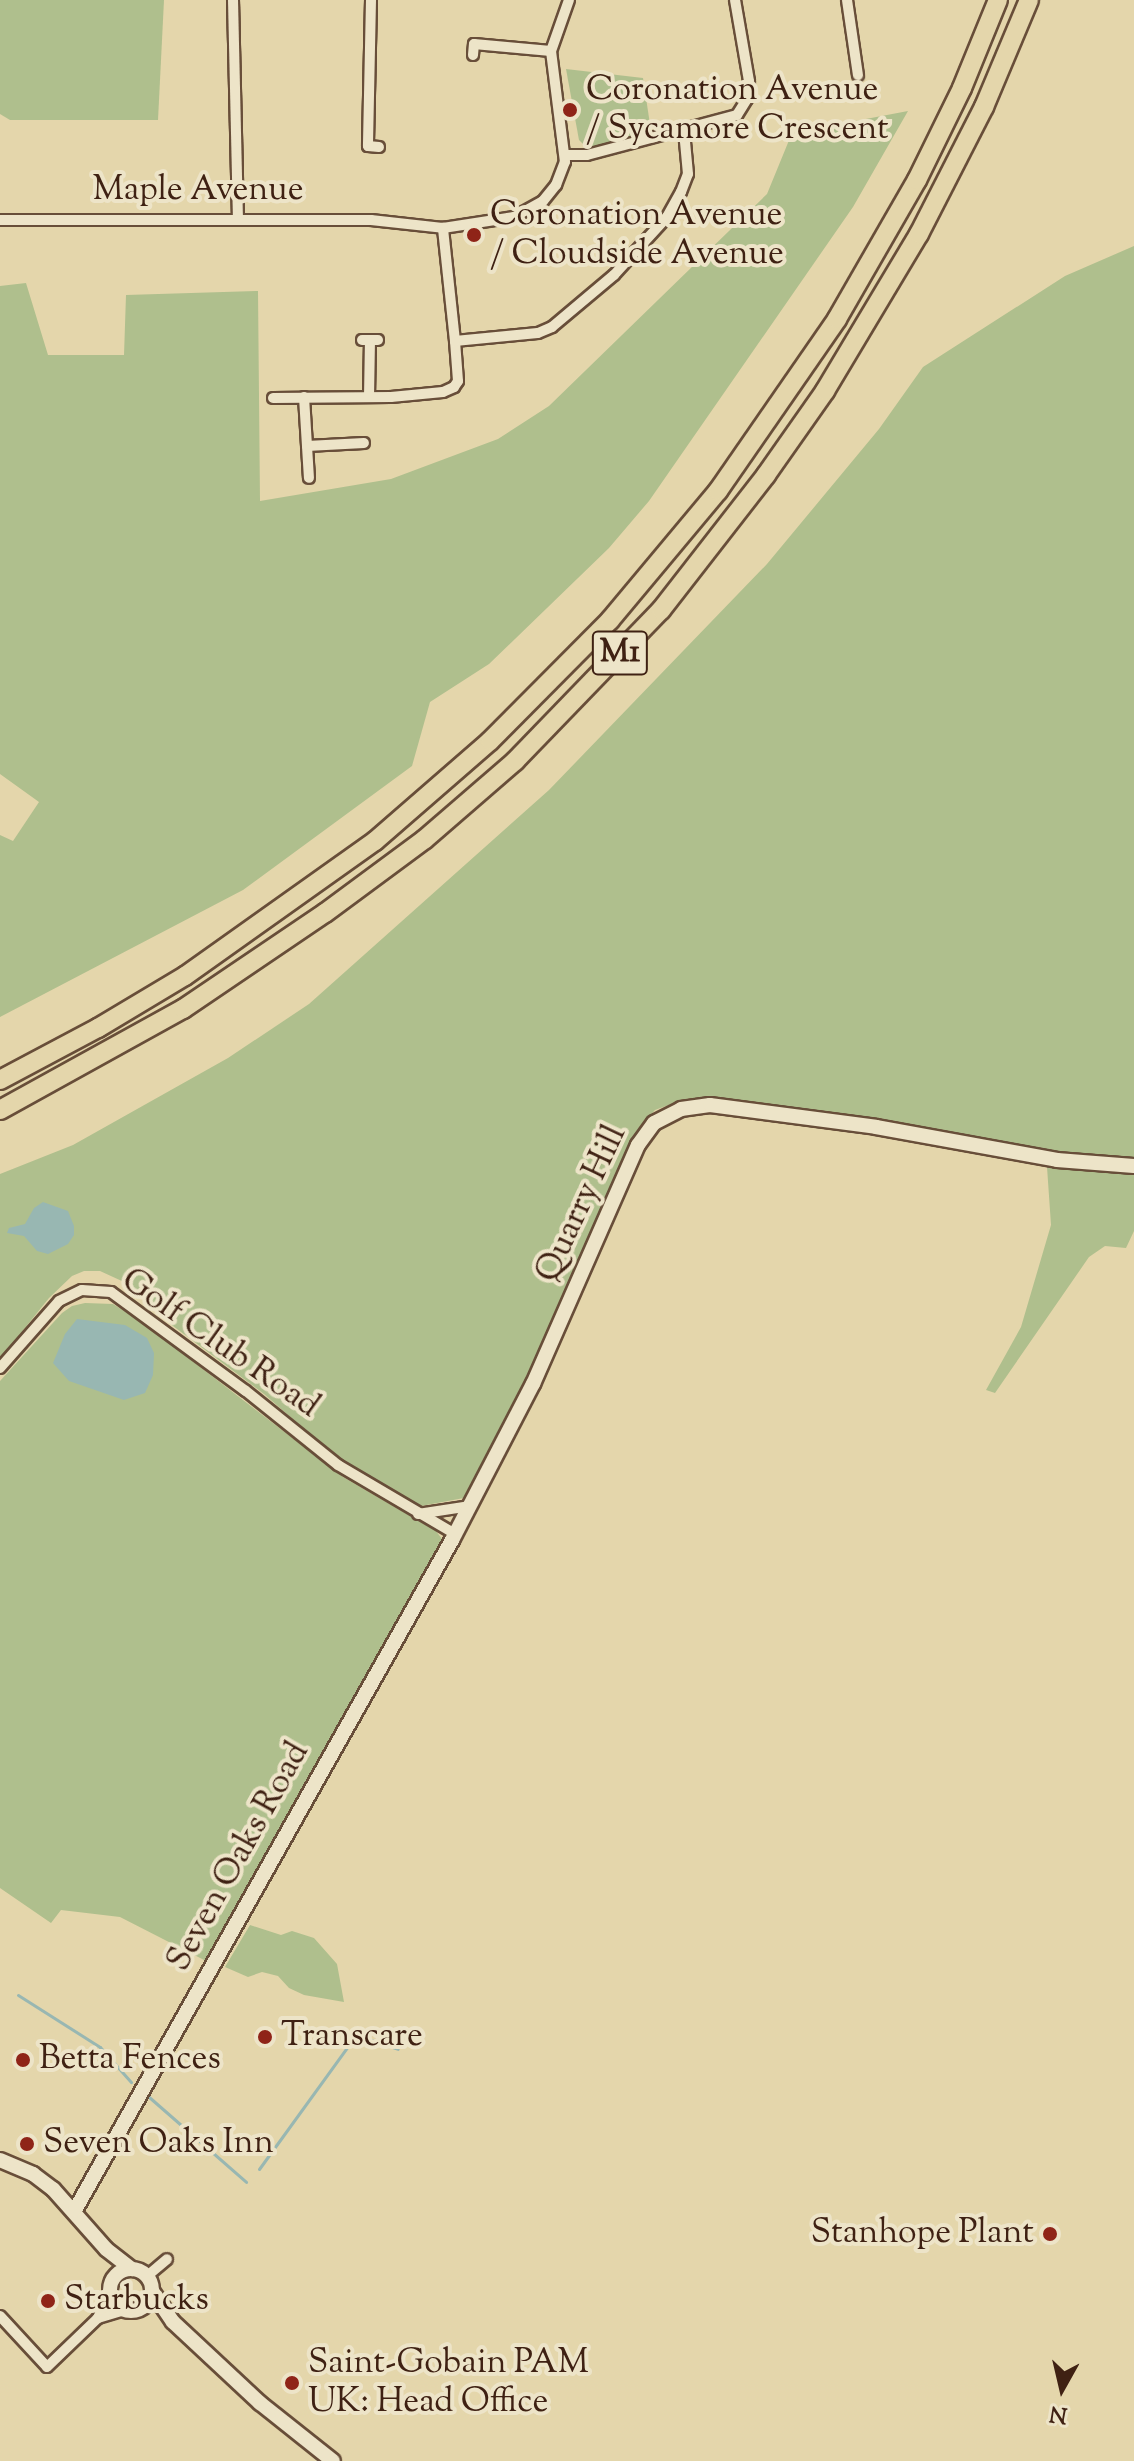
<!DOCTYPE html>
<style>
body{margin:0}
#map{position:relative;width:1134px;height:2461px;overflow:hidden;background:#e4d6ab;font-family:"Sorts Mill Goudy",serif}
div>[style]{position:absolute}
.green>*{inset:0;background:#afbf8d}
.water>*{inset:0;background:#98b7b2}
.stream>*{height:3px;margin:-1.5px;padding:0 1.5px;transform-origin:1.5px;border-radius:1.5px;background:#98b7b2}
.roads{filter:drop-shadow(2px 0 #684e39) drop-shadow(-2px 0 #684e39) drop-shadow(0 2px #684e39) drop-shadow(0 -2px #684e39)}
.street>*{height:10px;margin:-5px;padding:0 5px;transform-origin:5px;border-radius:5px;background:#ede4c8}
.secondary>*{height:14px;margin:-7px;padding:0 7px;transform-origin:7px;border-radius:7px;background:#ede4c8}
.secondary>.ring{margin:-7px;padding:0;box-sizing:content-box;background:none;border:14px solid #ede4c8;border-radius:50%}
.highway>*{height:18px;margin:-9px;padding:0 9px;transform-origin:9px;border-radius:9px;background:#e4d6ab}
.dots>*{width:22px;height:22px;translate:-50% -50%;box-sizing:border-box;border:4px solid #ede4c8;border-radius:50%}
span{translate:-50% -50%;white-space:nowrap;text-align:center;line-height:1.15;-webkit-text-stroke:8px #ede4c8;paint-order:stroke}
.shield-label span{padding:2px 6px;background:#ede4c8;border:2px solid;border-radius:6px;-webkit-text-stroke-width:0}
.shield-label{font-size:32px;color:#3f2113;font-weight:700}
.poi-label{font-size:34px;color:#3f2113}
.left{translate:0 -50%;text-align:left}
.right{translate:-100% -50%;text-align:right}
.street-label{font-size:34px;color:#3f2113}
.north{position:absolute;left:1022px;top:2349px;width:80px;height:80px;-webkit-text-stroke:6px #ede4c8;paint-order:stroke;rotate:188deg;font-size:22px;font-weight:700;line-height:32px;text-align:center;color:#3f2113}
.north::after{content:'';display:block;margin:auto;width:28px;height:36px;background:#3f2113;clip-path:polygon(50% 0,100% 100%,50% 72%,0 100%)}
</style>
<div id="map">
<div class="green">
<div style="clip-path:polygon(0 0,164px 0,158px 120px,10px 120px,0 114px)"></div>
<div style="clip-path:polygon(566px 69px,643px 78px,651px 131px,587px 148px,579px 140px)"></div>
<div style="clip-path:polygon(908px 111px,853px 207px,649px 501px,609px 548px,489px 664px,430px 702px,412px 766px,243px 890px,0 1017px,0 835px,13px 841px,39px 802px,0 774px,0 286px,26px 283px,48px 355px,124px 355px,126px 295px,258px 291px,260px 501px,391px 479px,498px 439px,549px 406px,767px 194px,792px 133px)"></div>
<div style="clip-path:polygon(1134px 246px,1134px 1160px,1068px 1155px,868px 1118px,704px 1098px,685px 1099px,655px 1110px,637px 1130px,527px 1378px,464px 1498px,421px 1506px,335px 1456px,264px 1394px,169px 1323px,124px 1282px,100px 1271px,84px 1271px,72px 1276px,49px 1298px,0 1359px,0 1174px,73px 1145px,228px 1058px,309px 1004px,549px 790px,767px 564px,879px 429px,923px 367px,1065px 276px)"></div>
<div style="clip-path:polygon(1047px 1167px,1134px 1174px,1134px 1231px,1126px 1248px,1105px 1246px,1089px 1257px,995px 1393px,986px 1390px,1021px 1327px,1051px 1225px)"></div>
<div style="clip-path:polygon(85px 1303px,113px 1304px,139px 1320px,343px 1477px,436px 1531px,442px 1539px,206px 1961px,120px 1917px,61px 1910px,51px 1923px,0 1888px,0 1381px,62px 1313px,72px 1306px)"></div>
<div style="clip-path:polygon(250px 1925px,281px 1935px,292px 1931px,314px 1938px,337px 1964px,344px 2002px,304px 1995px,289px 1988px,278px 1976px,262px 1972px,248px 1977px,225px 1967px)"></div>
</div>
<div class="water">
<div style="clip-path:polygon(43px 1202px,68px 1211px,74px 1226px,74px 1235px,68px 1244px,48px 1254px,37px 1251px,24px 1236px,7px 1233px,9px 1228px,25px 1224px,34px 1208px)"></div>
<div style="clip-path:polygon(77px 1319px,125px 1325px,147px 1338px,154px 1353px,153px 1375px,145px 1393px,124px 1400px,69px 1381px,53px 1363px,65px 1334px)"></div>
</div>
<div class="stream">
<div style="left:18px;top:1995px;width:97px;rotate:32.4deg"></div>
<div style="left:100px;top:2047px;width:47px;rotate:48.5deg"></div>
<div style="left:149px;top:2097px;width:129px;rotate:41.2deg"></div>
<div style="left:259px;top:2169px;width:165px;rotate:-54.1deg"></div>
<div style="left:356px;top:2035px;width:44px;rotate:18.4deg"></div>
</div>
<div class="roads">
<div class="street">
<div style="left:233px;top:0;width:218px;rotate:88.7deg"></div>
<div style="left:371px;top:0;width:146px;rotate:91.2deg"></div>
<div style="left:368px;top:146px;width:11px;rotate:5deg"></div>
<div style="left:847px;top:0;width:76px;rotate:81.7deg"></div>
<div style="left:473px;top:55px;width:11px;rotate:-85deg"></div>
<div style="left:474px;top:44px;width:77px;rotate:5.2deg"></div>
<div style="left:566px;top:155px;width:21px"></div>
<div style="left:587px;top:155px;width:155px;rotate:-14.9deg"></div>
<div style="left:737px;top:115px;width:19px;rotate:-58deg"></div>
<div style="left:747px;top:99px;width:18px;rotate:-84deg"></div>
<div style="left:749px;top:81px;width:82px;rotate:-99.8deg"></div>
<div style="left:0;top:220px;width:371px"></div>
<div style="left:371px;top:220px;width:72px;rotate:6.3deg"></div>
<div style="left:443px;top:228px;width:72px;rotate:-8.8deg"></div>
<div style="left:514px;top:217px;width:33px;rotate:-29deg"></div>
<div style="left:543px;top:201px;width:21px;rotate:-51deg"></div>
<div style="left:556px;top:185px;width:25px;rotate:-69deg"></div>
<div style="left:565px;top:162px;width:112px;rotate:-97.2deg"></div>
<div style="left:551px;top:51px;width:54px;rotate:-70.6deg"></div>
<div style="left:362px;top:340px;width:16px"></div>
<div style="left:455px;top:341px;width:83px;rotate:-5.5deg"></div>
<div style="left:538px;top:333px;width:15px;rotate:-23deg"></div>
<div style="left:552px;top:327px;width:81px;rotate:-40deg"></div>
<div style="left:614px;top:275px;width:79px;rotate:-47.6deg"></div>
<div style="left:667px;top:217px;width:29px;rotate:-61deg"></div>
<div style="left:681px;top:192px;width:19px;rotate:-69deg"></div>
<div style="left:688px;top:174px;width:43px;rotate:-95.3deg"></div>
<div style="left:304px;top:397px;width:81px;rotate:86.5deg"></div>
<div style="left:369px;top:397px;width:57px;rotate:-89deg"></div>
<div style="left:273px;top:398px;width:118px;rotate:-0.5deg"></div>
<div style="left:391px;top:397px;width:52px;rotate:-5.5deg"></div>
<div style="left:443px;top:392px;width:12px;rotate:-24deg"></div>
<div style="left:454px;top:387px;width:7px;rotate:-56deg"></div>
<div style="left:458px;top:381px;width:40px;rotate:-94.3deg"></div>
<div style="left:455px;top:341px;width:114px;rotate:-96.1deg"></div>
<div style="left:307px;top:446px;width:57px;rotate:-3deg"></div>
<div style="left:0;top:1368px;width:89px;rotate:-48.6deg"></div>
<div style="left:59px;top:1301px;width:25px;rotate:-26deg"></div>
<div style="left:82px;top:1290px;width:29px;rotate:4deg"></div>
<div style="left:111px;top:1292px;width:167px;rotate:36.3deg"></div>
<div style="left:246px;top:1391px;width:118px;rotate:38.8deg"></div>
<div style="left:338px;top:1465px;width:136px;rotate:30.5deg"></div>
<div style="left:418px;top:1514px;width:53px;rotate:-8.7deg"></div>
<div style="left:147px;top:2276px;width:26px;rotate:-40deg"></div>
<div style="left:0;top:2316px;width:69px;rotate:47.3deg"></div>
<div style="left:47px;top:2367px;width:71px;rotate:-43.9deg"></div>
<div style="left:98px;top:2318px;width:30px;rotate:-66deg"></div>
<div style="left:98px;top:2318px;width:27px;rotate:-17deg"></div>
</div>
<div class="secondary">
<div style="left:0;top:2160px;width:36px;rotate:23deg"></div>
<div style="left:33px;top:2174px;width:25px;rotate:37deg"></div>
<div style="left:53px;top:2189px;width:80px;rotate:48.5deg"></div>
<div style="left:106px;top:2249px;width:33px;rotate:38deg"></div>
<div style="left:75px;top:2210px;width:769px;rotate:-60.63deg"></div>
<div style="left:452px;top:1540px;width:176px;rotate:-62.6deg"></div>
<div style="left:533px;top:1384px;width:261px;rotate:-66.3deg"></div>
<div style="left:638px;top:1145px;width:27px;rotate:-54deg"></div>
<div style="left:654px;top:1123px;width:30px;rotate:-27deg"></div>
<div style="left:681px;top:1109px;width:29px;rotate:-8deg"></div>
<div style="left:710px;top:1105px;width:167px;rotate:7.5deg"></div>
<div style="left:876px;top:1127px;width:184px;rotate:10.3deg"></div>
<div style="left:1057px;top:1160px;width:77px;rotate:4.5deg"></div>
<div class="ring" style="left:110px;top:2269px;width:28px;height:28px"></div>
<div style="left:152px;top:2291px;width:37px;rotate:56deg"></div>
<div style="left:173px;top:2322px;width:119px;rotate:43deg"></div>
<div style="left:260px;top:2403px;width:93px;rotate:38.5deg"></div>
</div>
<div class="highway">
<div style="left:0;top:1080px;width:111px;rotate:-28deg"></div>
<div style="left:98px;top:1028px;width:101px;rotate:-30.9deg"></div>
<div style="left:185px;top:976px;width:233px;rotate:-35.4deg"></div>
<div style="left:375px;top:841px;width:152px;rotate:-41deg"></div>
<div style="left:490px;top:741px;width:170px;rotate:-45.2deg"></div>
<div style="left:610px;top:620px;width:168px;rotate:-50.1deg"></div>
<div style="left:718px;top:491px;width:209px;rotate:-55.3deg"></div>
<div style="left:837px;top:319px;width:160px;rotate:-60.1deg"></div>
<div style="left:917px;top:180px;width:102px;rotate:-63.9deg"></div>
<div style="left:962px;top:88px;width:95px;rotate:-67.8deg"></div>
<div style="left:0;top:1110px;width:209px;rotate:-28.9deg"></div>
<div style="left:183px;top:1009px;width:171px;rotate:-34.1deg"></div>
<div style="left:325px;top:913px;width:124px;rotate:-36.5deg"></div>
<div style="left:425px;top:839px;width:119px;rotate:-40.9deg"></div>
<div style="left:515px;top:761px;width:210px;rotate:-46deg"></div>
<div style="left:661px;top:610px;width:171px;rotate:-52.1deg"></div>
<div style="left:766px;top:475px;width:103px;rotate:-54.9deg"></div>
<div style="left:825px;top:391px;width:183px;rotate:-59.1deg"></div>
<div style="left:919px;top:234px;width:143px;rotate:-62.9deg"></div>
<div style="left:984px;top:107px;width:116px;rotate:-67.2deg"></div>
</div>
</div>
<div class="dots">
<div style="left:570px;top:110px;background:#8f2418"></div>
<div style="left:474px;top:235px;background:#8f2418"></div>
<div style="left:265px;top:2037px;background:#8f2418"></div>
<div style="left:23px;top:2060px;background:#8f2418"></div>
<div style="left:27px;top:2144px;background:#8f2418"></div>
<div style="left:1050px;top:2234px;background:#8f2418"></div>
<div style="left:48px;top:2301px;background:#8f2418"></div>
<div style="left:292px;top:2383px;background:#8f2418"></div>
</div>
<div class="shield-label">
<span style="left:620px;top:653px">M1</span>
</div>
<div class="poi-label">
<span class="left" style="left:586px;top:110px">Coronation Avenue<br>/ Sycamore Crescent</span>
<span class="left" style="left:490px;top:235px">Coronation Avenue<br>/ Cloudside Avenue</span>
<span class="left" style="left:281px;top:2037px">Transcare</span>
<span class="left" style="left:39px;top:2060px">Betta Fences</span>
<span class="left" style="left:43px;top:2144px">Seven Oaks Inn</span>
<span class="right" style="left:1034px;top:2234px">Stanhope Plant</span>
<span class="left" style="left:64px;top:2301px">Starbucks</span>
<span class="left" style="left:308px;top:2383px">Saint-Gobain PAM<br>UK: Head Office</span>
</div>
<div class="street-label">
<span style="left:198px;top:191px">Maple Avenue</span>
<span style="left:582px;top:1204px;rotate:-65deg">Quarry Hill</span>
<span style="left:220px;top:1344px;rotate:35deg">Golf Club Road</span>
<span style="left:239px;top:1857px;rotate:-61deg">Seven Oaks Road</span>
</div>
<div class="north">N</div>
</div>
